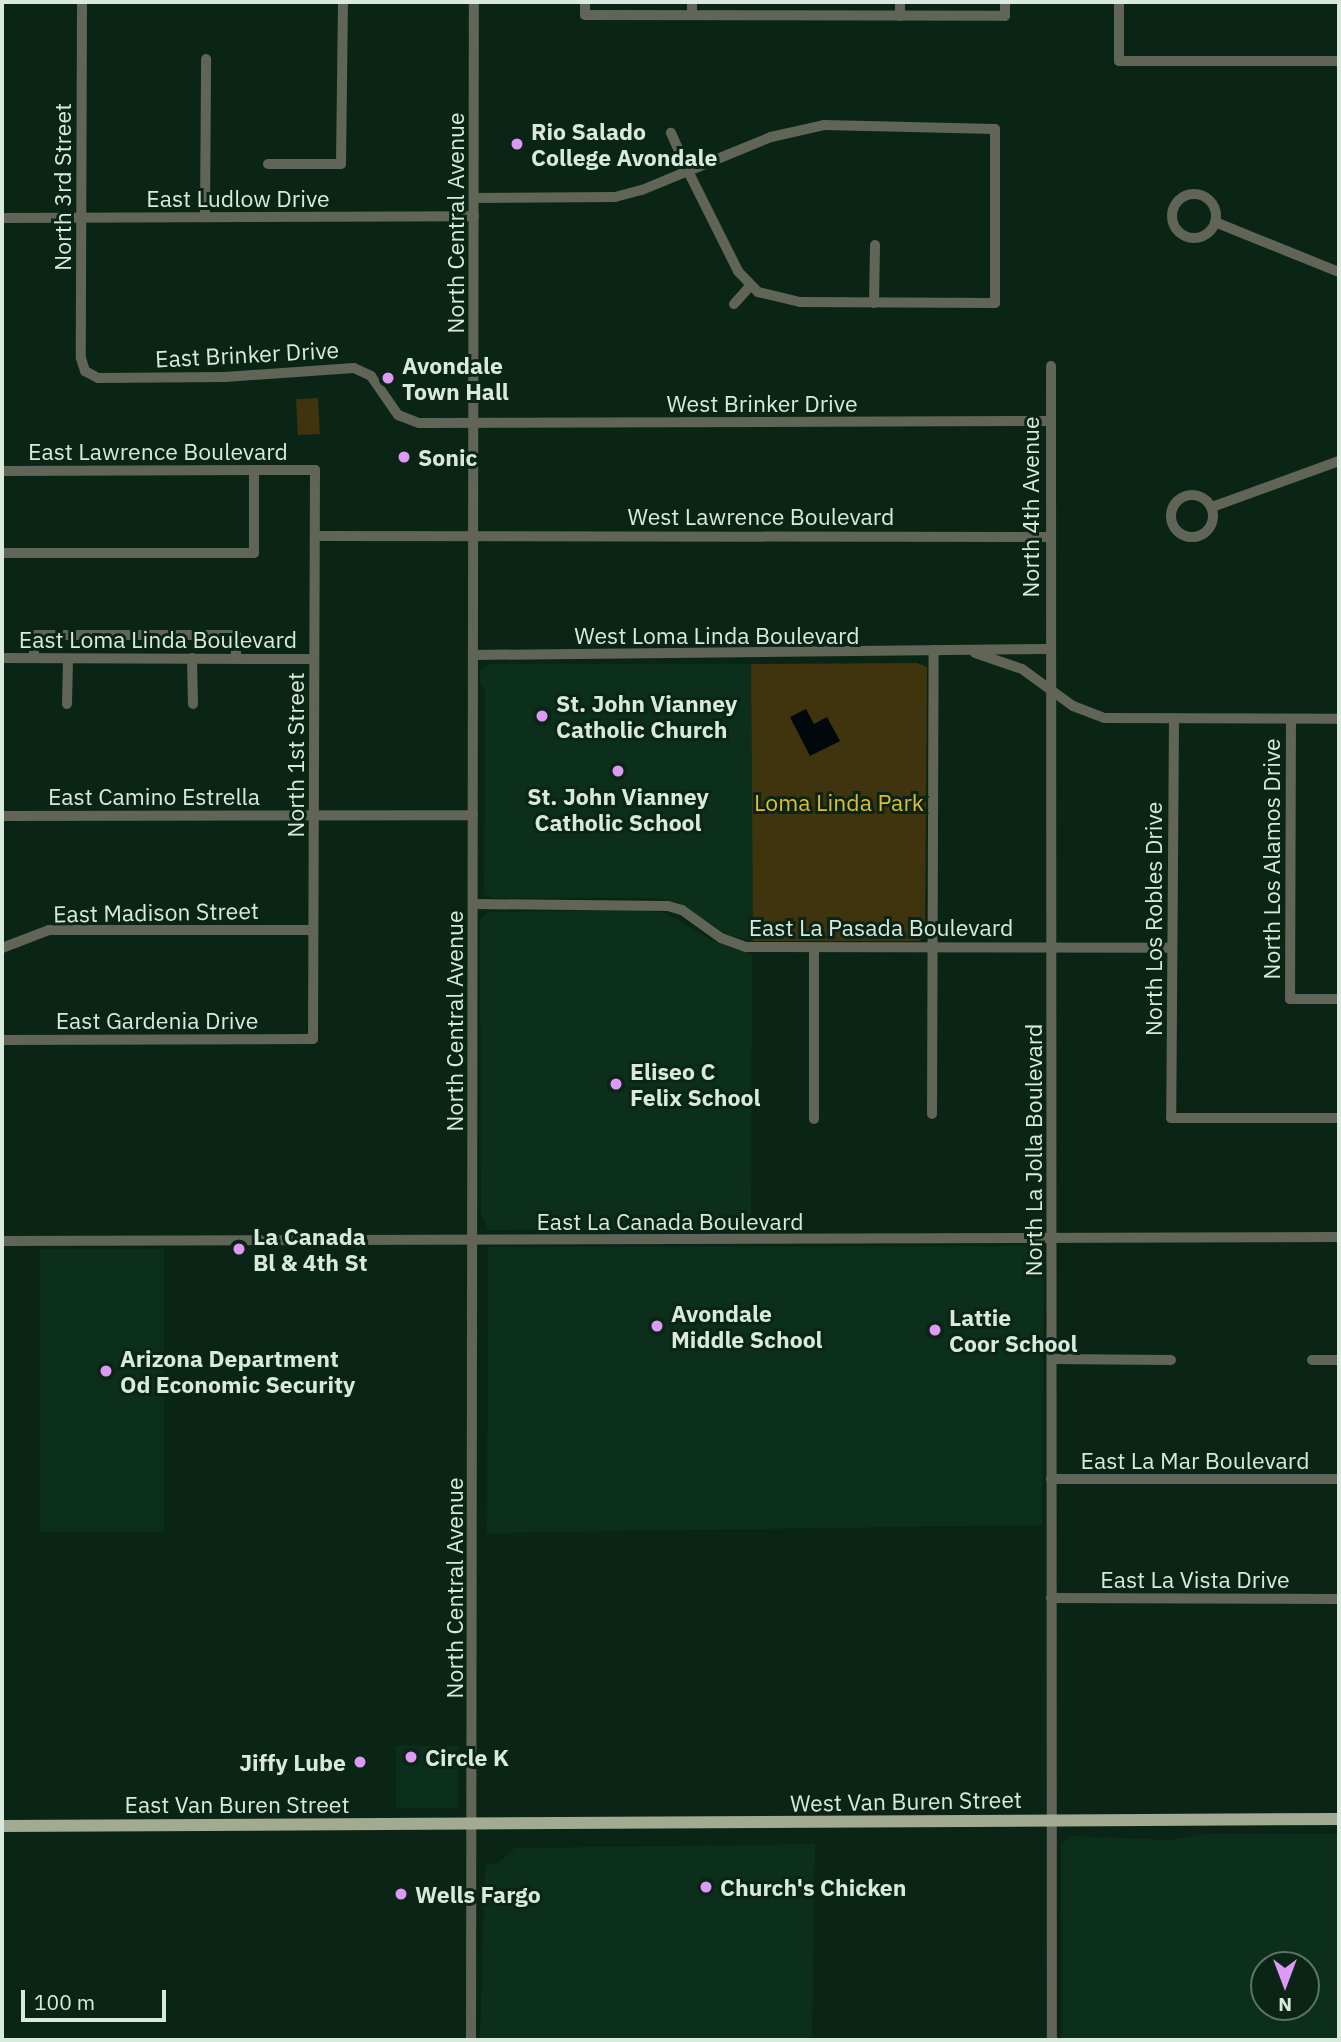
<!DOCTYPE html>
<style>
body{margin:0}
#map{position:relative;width:1341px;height:2042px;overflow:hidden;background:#0a2516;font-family:"IBM Plex Sans",sans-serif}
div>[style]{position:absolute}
.built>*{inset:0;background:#0b2f1b;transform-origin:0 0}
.green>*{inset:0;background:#40340e;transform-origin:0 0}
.water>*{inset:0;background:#00080c}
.minor>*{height:10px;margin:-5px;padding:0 5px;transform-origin:5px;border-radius:5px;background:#606558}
.minor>.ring{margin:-5px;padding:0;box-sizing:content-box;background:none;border:10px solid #606558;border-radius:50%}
.major>*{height:12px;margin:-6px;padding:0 6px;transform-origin:6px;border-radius:6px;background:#a2ab91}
.dots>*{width:19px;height:19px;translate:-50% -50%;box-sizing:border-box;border:4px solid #0a2516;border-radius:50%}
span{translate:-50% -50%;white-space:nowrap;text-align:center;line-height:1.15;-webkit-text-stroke:6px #0a2516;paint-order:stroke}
.poi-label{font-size:23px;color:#d9e9de;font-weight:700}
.left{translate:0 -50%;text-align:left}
.right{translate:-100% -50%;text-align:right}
.street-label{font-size:23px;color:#d9e9de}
.park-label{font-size:23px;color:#e1ba36}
.frame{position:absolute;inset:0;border:4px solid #d9e9de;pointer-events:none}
.north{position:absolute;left:1250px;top:1951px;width:70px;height:70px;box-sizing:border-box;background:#0a2516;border:2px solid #5d7366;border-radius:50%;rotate:180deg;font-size:19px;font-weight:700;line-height:28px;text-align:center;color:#d9e9de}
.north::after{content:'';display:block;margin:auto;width:24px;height:32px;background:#dc99f5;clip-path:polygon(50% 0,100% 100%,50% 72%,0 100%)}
.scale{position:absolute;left:21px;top:1990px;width:145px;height:32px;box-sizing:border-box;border:4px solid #d9e9de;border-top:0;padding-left:9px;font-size:21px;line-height:24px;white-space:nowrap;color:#d9e9de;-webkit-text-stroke:5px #0a2516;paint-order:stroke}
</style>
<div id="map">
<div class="built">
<div style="clip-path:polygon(490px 664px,751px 664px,753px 941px,725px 934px,680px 903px,656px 898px,493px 898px,484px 894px,485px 690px,479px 681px,481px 670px)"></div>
<div style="clip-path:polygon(639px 910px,666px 913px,713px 941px,752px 955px,751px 1229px,488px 1230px,481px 1213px,480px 921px,488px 912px)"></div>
<div style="clip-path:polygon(1035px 1246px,1044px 1254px,1042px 1525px,487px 1533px,488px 1247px)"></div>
<div style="left:164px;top:1249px;width:283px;height:124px;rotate:90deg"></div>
<div style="left:396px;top:1746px;width:62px;height:62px"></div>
<div style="clip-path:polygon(evenodd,1204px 1834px,1339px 1834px,1339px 2040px,1062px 2040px,1061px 1844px,1072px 1836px,1171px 1840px,1204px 1834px,1264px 1965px,1306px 1965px,1306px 2007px,1264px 2007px,1264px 1965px)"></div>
<div style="clip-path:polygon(815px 1844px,812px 2040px,480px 2040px,485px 1865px,498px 1863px,515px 1848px)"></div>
</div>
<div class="green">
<div style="left:318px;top:398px;width:36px;height:22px;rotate:87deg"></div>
<div style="clip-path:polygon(917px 663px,927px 667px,927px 674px,925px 936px,919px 941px,753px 941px,751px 664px)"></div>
</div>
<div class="water">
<div style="clip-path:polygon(806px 709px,814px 724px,827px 717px,840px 741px,810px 756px,790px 717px)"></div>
</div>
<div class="minor">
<div style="left:82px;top:2px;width:356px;rotate:90.2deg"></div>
<div style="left:81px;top:358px;width:14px;rotate:73deg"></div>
<div style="left:85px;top:371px;width:15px;rotate:28deg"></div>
<div style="left:98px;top:378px;width:127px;rotate:-0.5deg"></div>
<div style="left:225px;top:377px;width:129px;rotate:-4deg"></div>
<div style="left:354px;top:368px;width:19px;rotate:25deg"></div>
<div style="left:371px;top:376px;width:47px;rotate:55.3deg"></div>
<div style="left:398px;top:415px;width:22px;rotate:21deg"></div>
<div style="left:419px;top:423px;width:631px;rotate:-0.18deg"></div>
<div style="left:585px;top:2px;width:13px;rotate:90deg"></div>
<div style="left:585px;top:15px;width:420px;rotate:0.1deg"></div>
<div style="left:1005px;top:16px;width:14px;rotate:-90deg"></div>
<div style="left:692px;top:2px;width:13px;rotate:90deg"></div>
<div style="left:900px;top:2px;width:14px;rotate:90deg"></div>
<div style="left:1119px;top:2px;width:59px;rotate:90deg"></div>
<div style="left:1119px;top:61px;width:220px"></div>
<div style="left:268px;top:164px;width:73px"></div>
<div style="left:341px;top:164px;width:162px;rotate:-89.3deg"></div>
<div class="ring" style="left:1172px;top:194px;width:34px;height:34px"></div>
<div style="left:474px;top:198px;width:141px;rotate:-0.4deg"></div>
<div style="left:615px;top:197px;width:28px;rotate:-15deg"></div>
<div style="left:642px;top:190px;width:50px;rotate:-22.4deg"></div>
<div style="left:688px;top:171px;width:90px;rotate:-22.3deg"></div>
<div style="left:771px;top:137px;width:54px;rotate:-12.8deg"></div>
<div style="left:824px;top:125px;width:171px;rotate:1.3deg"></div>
<div style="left:995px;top:129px;width:174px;rotate:90deg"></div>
<div style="left:995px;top:303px;width:195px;rotate:-179.7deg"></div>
<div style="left:800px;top:302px;width:43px;rotate:-166.6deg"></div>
<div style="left:758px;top:292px;width:29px;rotate:-134deg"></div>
<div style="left:738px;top:271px;width:112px;rotate:-116.6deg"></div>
<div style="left:688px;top:171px;width:42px;rotate:-114.1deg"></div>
<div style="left:205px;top:217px;width:158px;rotate:-89.6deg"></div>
<div style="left:2px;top:218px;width:472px;rotate:-0.2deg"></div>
<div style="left:1215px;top:222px;width:134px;rotate:22deg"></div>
<div style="left:874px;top:303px;width:58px;rotate:-89deg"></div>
<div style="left:734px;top:304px;width:24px;rotate:-48deg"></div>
<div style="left:1051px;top:366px;width:1674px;rotate:89.97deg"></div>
<div style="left:2px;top:471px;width:313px;rotate:-0.2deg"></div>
<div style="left:315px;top:470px;width:569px;rotate:90.2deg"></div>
<div style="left:313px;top:1039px;width:311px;rotate:179.8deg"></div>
<div class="ring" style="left:1171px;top:495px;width:32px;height:32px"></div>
<div style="left:1212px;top:507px;width:135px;rotate:-19.9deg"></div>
<div style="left:315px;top:536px;width:734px;rotate:0.08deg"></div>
<div style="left:2px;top:553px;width:252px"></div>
<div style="left:254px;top:553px;width:83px;rotate:-90deg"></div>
<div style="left:975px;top:653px;width:50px;rotate:18.8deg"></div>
<div style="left:1022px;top:669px;width:63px;rotate:36deg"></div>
<div style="left:1073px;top:706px;width:34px;rotate:21deg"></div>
<div style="left:1105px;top:718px;width:234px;rotate:0.2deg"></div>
<div style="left:473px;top:655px;width:576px;rotate:-0.6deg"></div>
<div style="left:2px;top:658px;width:312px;rotate:0.2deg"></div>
<div style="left:34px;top:658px;width:23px;rotate:-90deg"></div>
<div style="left:34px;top:635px;width:202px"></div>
<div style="left:236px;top:635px;width:23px;rotate:90deg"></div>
<div style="left:192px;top:658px;width:46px;rotate:88.8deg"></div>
<div style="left:67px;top:704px;width:45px;rotate:-88.7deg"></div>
<div style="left:1174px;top:719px;width:399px;rotate:90.4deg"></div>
<div style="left:1171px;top:1118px;width:168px"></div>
<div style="left:1291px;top:719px;width:280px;rotate:90.2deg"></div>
<div style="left:1290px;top:999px;width:49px"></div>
<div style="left:2px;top:816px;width:471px;rotate:-0.1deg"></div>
<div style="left:474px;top:904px;width:194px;rotate:0.6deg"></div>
<div style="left:668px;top:906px;width:15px;rotate:16deg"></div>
<div style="left:682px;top:910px;width:48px;rotate:35.7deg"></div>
<div style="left:721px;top:938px;width:27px;rotate:20deg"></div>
<div style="left:746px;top:947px;width:426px;rotate:0.1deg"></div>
<div style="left:2px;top:948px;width:50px;rotate:-21deg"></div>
<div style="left:49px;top:930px;width:264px"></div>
<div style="left:814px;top:948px;width:171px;rotate:90deg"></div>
<div style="left:932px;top:1114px;width:464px;rotate:-89.8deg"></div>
<div style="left:2px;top:1241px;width:1337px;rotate:-0.17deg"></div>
<div style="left:1052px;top:1359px;width:119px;rotate:0.5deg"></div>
<div style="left:1312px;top:1360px;width:27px"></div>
<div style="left:1051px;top:1479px;width:288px"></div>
<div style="left:1051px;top:1598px;width:288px;rotate:0.2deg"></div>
<div style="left:471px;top:2040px;width:2038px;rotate:-89.92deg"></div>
</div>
<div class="major">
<div style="left:2px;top:1826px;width:1337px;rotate:-0.3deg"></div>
</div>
<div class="dots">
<div style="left:517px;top:144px;background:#dc99f5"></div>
<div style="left:388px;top:378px;background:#dc99f5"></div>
<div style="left:404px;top:457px;background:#dc99f5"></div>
<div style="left:542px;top:716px;background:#dc99f5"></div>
<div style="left:618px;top:771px;background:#dc99f5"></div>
<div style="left:616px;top:1084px;background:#dc99f5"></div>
<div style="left:239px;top:1249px;background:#dc99f5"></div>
<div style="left:657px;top:1326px;background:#dc99f5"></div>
<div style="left:935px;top:1330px;background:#dc99f5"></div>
<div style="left:106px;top:1371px;background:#dc99f5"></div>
<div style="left:411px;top:1757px;background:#dc99f5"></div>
<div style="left:360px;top:1762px;background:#dc99f5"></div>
<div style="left:706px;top:1887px;background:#dc99f5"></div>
<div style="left:401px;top:1894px;background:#dc99f5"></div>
</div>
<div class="poi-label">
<span class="left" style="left:531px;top:144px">Rio Salado<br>College Avondale</span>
<span class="left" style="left:402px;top:378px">Avondale<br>Town Hall</span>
<span class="left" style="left:418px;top:457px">Sonic</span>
<span class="left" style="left:556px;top:716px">St. John Vianney<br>Catholic Church</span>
<span style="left:618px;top:809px">St. John Vianney<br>Catholic School</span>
<span class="left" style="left:630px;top:1084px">Eliseo C<br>Felix School</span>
<span class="left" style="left:253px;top:1249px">La Canada<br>Bl &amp; 4th St</span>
<span class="left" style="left:671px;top:1326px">Avondale<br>Middle School</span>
<span class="left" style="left:949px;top:1330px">Lattie<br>Coor School</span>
<span class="left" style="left:120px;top:1371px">Arizona Department<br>Od Economic Security</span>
<span class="left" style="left:425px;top:1757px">Circle K</span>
<span class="right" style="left:346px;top:1762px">Jiffy Lube</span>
<span class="left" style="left:720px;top:1887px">Church's Chicken</span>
<span class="left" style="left:415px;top:1894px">Wells Fargo</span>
</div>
<div class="street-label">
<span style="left:62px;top:187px;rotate:-90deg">North 3rd Street</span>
<span style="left:238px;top:198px">East Ludlow Drive</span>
<span style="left:455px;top:223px;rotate:-90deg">North Central Avenue</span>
<span style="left:247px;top:354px;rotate:-3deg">East Brinker Drive</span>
<span style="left:762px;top:403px">West Brinker Drive</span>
<span style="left:158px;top:451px">East Lawrence Boulevard</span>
<span style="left:1030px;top:507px;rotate:-90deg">North 4th Avenue</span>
<span style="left:761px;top:516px">West Lawrence Boulevard</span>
<span style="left:717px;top:635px">West Loma Linda Boulevard</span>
<span style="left:158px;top:639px">East Loma Linda Boulevard</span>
<span style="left:295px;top:755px;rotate:-90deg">North 1st Street</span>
<span style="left:154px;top:796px">East Camino Estrella</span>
<span style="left:1271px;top:859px;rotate:-90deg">North Los Alamos Drive</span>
<span style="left:156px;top:912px;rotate:-1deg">East Madison Street</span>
<span style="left:1153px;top:919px;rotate:-90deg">North Los Robles Drive</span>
<span style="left:881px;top:927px">East La Pasada Boulevard</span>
<span style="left:157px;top:1020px">East Gardenia Drive</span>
<span style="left:454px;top:1021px;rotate:-90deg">North Central Avenue</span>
<span style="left:1033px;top:1150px;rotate:-90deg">North La Jolla Boulevard</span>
<span style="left:670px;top:1221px">East La Canada Boulevard</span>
<span style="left:1195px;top:1460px">East La Mar Boulevard</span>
<span style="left:1195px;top:1579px">East La Vista Drive</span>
<span style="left:454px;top:1588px;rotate:-90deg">North Central Avenue</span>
<span style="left:906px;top:1801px;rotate:-1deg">West Van Buren Street</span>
<span style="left:237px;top:1804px">East Van Buren Street</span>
</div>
<div class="park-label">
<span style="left:839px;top:802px">Loma Linda Park</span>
</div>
<div class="frame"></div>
<div class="north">N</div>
<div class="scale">100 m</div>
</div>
